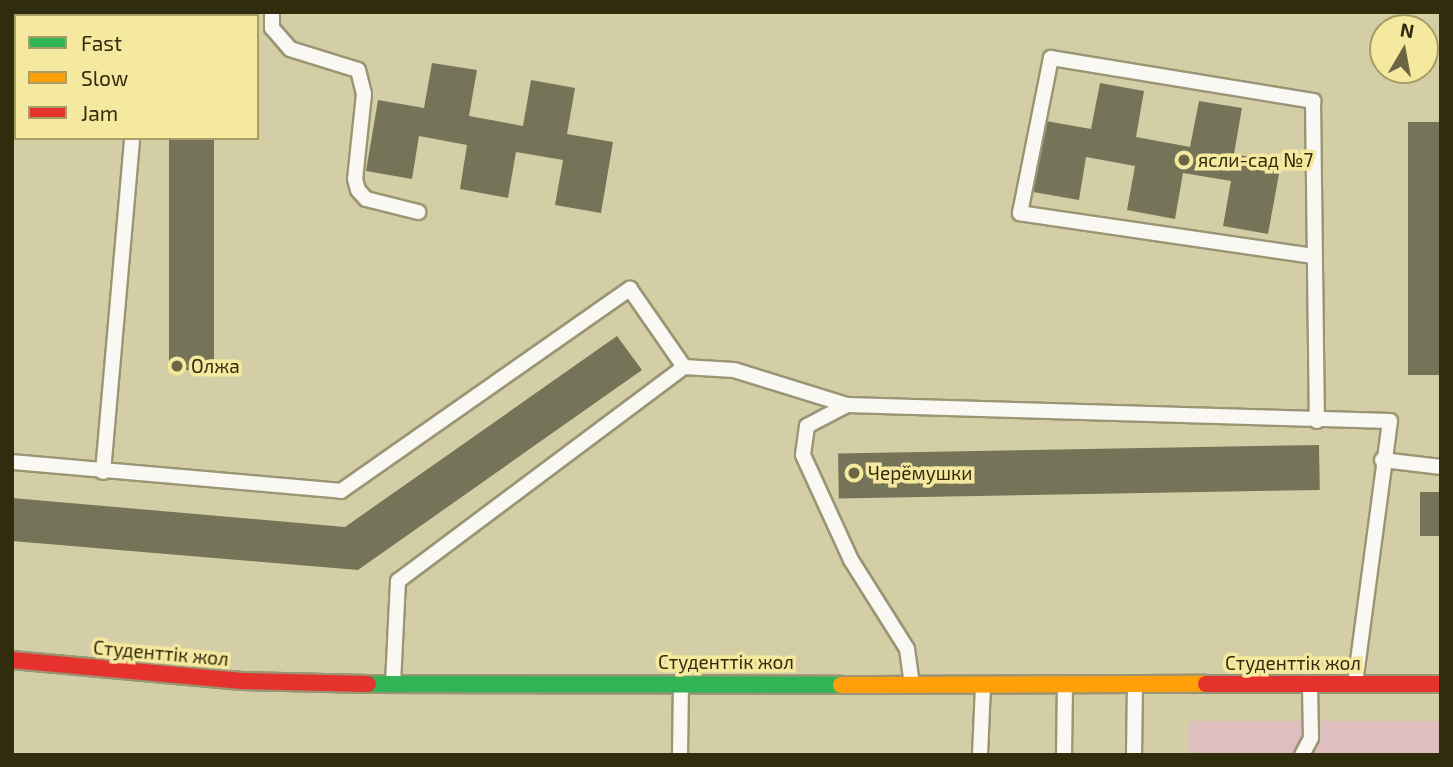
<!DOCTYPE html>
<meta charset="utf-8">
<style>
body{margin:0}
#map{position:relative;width:1453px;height:767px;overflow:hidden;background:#d4cea6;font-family:"Exo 2",sans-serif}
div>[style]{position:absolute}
.green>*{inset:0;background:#debebf;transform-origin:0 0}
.building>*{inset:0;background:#757458;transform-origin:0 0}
.roads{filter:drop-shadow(2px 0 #9a9575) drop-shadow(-2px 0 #9a9575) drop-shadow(0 2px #9a9575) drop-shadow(0 -2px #9a9575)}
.lane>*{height:14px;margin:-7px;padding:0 7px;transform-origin:7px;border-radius:7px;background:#f9f8f2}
.fast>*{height:16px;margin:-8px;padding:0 8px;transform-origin:8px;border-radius:8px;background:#30b455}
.slow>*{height:16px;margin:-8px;padding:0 8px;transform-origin:8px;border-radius:8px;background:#ff9f0a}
.jam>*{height:16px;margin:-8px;padding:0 8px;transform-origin:8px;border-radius:8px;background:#e5322d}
.dots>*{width:19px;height:19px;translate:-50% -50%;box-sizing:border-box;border:4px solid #f5e89f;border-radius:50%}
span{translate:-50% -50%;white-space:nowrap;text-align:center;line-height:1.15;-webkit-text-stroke:7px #f5e89f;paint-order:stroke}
.poi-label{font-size:19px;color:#312c0d}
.left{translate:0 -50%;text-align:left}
.street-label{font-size:19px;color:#312c0d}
.frame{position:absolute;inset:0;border:14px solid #312c0d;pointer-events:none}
.legend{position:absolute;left:14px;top:14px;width:245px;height:126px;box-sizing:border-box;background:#f5e89f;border:2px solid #a79d65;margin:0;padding:9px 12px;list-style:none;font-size:21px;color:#312c0d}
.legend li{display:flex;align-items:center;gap:14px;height:35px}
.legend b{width:35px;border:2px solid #a79d65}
.north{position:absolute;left:1369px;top:14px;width:70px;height:70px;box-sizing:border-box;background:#f5e89f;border:2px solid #a79d65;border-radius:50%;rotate:10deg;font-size:19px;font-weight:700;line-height:28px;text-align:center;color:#312c0d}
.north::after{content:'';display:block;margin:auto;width:24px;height:32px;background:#6a6543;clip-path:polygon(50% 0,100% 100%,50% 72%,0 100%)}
</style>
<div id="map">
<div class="green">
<div style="left:1189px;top:721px;width:252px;height:34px"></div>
</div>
<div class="building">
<div style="clip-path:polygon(12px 12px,205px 12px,16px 16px,16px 48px)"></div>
<div style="clip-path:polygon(432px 63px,477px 70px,469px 116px,523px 126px,531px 80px,575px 88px,567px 134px,613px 142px,601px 213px,555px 205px,563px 160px,516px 152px,508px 198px,460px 189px,467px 145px,419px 136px,412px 179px,366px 171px,378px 100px,424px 108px)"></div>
<div style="clip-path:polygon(1100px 83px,1144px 91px,1136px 137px,1190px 147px,1199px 101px,1242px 108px,1234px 154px,1281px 163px,1268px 234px,1223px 226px,1231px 181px,1183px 173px,1175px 219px,1127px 210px,1135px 166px,1086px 157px,1079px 200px,1033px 192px,1046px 121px,1091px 129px)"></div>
<div style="left:1408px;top:122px;width:33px;height:253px"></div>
<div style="left:169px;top:138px;width:45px;height:232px"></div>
<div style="clip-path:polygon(617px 336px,642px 370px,358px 570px,12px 541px,12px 498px,345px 527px)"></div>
<div style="left:1319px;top:445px;width:45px;height:481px;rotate:89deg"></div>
<div style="left:1420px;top:492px;width:21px;height:44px"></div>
</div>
<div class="roads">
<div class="lane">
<div style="left:272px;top:12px;width:16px;rotate:90deg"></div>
<div style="left:272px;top:28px;width:28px;rotate:49deg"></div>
<div style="left:290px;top:49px;width:71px;rotate:17.2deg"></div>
<div style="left:358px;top:70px;width:25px;rotate:76deg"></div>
<div style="left:364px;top:94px;width:85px;rotate:96deg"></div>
<div style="left:355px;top:179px;width:11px;rotate:75deg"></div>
<div style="left:358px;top:190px;width:12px;rotate:48deg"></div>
<div style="left:366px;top:199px;width:54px;rotate:14deg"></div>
<div style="left:1313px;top:256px;width:296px;rotate:-171.7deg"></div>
<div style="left:1020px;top:213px;width:158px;rotate:-78.7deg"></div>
<div style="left:1051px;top:58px;width:266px;rotate:9.3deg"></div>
<div style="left:1313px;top:101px;width:320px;rotate:89.3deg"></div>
<div style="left:684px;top:367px;width:50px;rotate:3.4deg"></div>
<div style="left:734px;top:370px;width:118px;rotate:17.2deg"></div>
<div style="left:847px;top:405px;width:543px;rotate:1.69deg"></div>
<div style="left:1390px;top:421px;width:263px;rotate:97.6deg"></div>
<div style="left:847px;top:405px;width:45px;rotate:152.3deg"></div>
<div style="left:807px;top:426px;width:29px;rotate:98deg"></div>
<div style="left:803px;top:455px;width:115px;rotate:65.4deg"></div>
<div style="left:851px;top:560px;width:105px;rotate:57.8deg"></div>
<div style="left:907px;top:649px;width:34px;rotate:82deg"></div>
<div style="left:1382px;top:460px;width:59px;rotate:6.8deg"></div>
<div style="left:12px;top:462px;width:330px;rotate:5deg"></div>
<div style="left:341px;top:491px;width:353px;rotate:-35deg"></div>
<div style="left:630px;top:289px;width:95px;rotate:55.3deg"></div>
<div style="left:684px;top:367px;width:357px;rotate:143.2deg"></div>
<div style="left:398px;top:581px;width:102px;rotate:92.8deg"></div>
<div style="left:103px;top:472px;width:335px;rotate:-85deg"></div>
<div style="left:680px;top:755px;width:68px;rotate:-89.2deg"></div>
<div style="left:980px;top:755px;width:70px;rotate:-87.5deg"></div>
<div style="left:1064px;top:755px;width:70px;rotate:-89.2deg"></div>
<div style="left:1134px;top:755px;width:69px;rotate:-89.2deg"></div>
<div style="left:1302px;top:755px;width:19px;rotate:-62deg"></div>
<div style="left:1311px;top:738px;width:52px;rotate:-91.1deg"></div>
</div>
<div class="fast">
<div style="left:368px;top:684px;width:473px;rotate:0.1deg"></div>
</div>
<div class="slow">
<div style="left:841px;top:685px;width:365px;rotate:-0.2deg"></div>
</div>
<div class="jam">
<div style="left:12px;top:660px;width:231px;rotate:5.2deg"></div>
<div style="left:242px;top:681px;width:126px;rotate:1.4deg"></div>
<div style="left:1206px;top:684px;width:235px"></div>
</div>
</div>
<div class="dots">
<div style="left:1184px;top:160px;background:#6a6543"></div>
<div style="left:177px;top:366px;background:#6a6543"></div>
<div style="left:854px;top:473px;background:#6a6543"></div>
</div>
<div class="poi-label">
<span class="left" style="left:1198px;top:160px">ясли-сад №7</span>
<span class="left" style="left:191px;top:366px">Олжа</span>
<span class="left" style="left:868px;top:473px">Черёмушки</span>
</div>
<div class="street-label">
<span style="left:161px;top:653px;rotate:5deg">Студенттік жол</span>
<span style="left:726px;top:662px">Студенттік жол</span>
<span style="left:1293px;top:663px">Студенттік жол</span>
</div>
<div class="frame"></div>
<ul class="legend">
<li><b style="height:9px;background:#30b455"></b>Fast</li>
<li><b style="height:9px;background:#ff9f0a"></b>Slow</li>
<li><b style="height:9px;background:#e5322d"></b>Jam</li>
</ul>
<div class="north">N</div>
</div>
